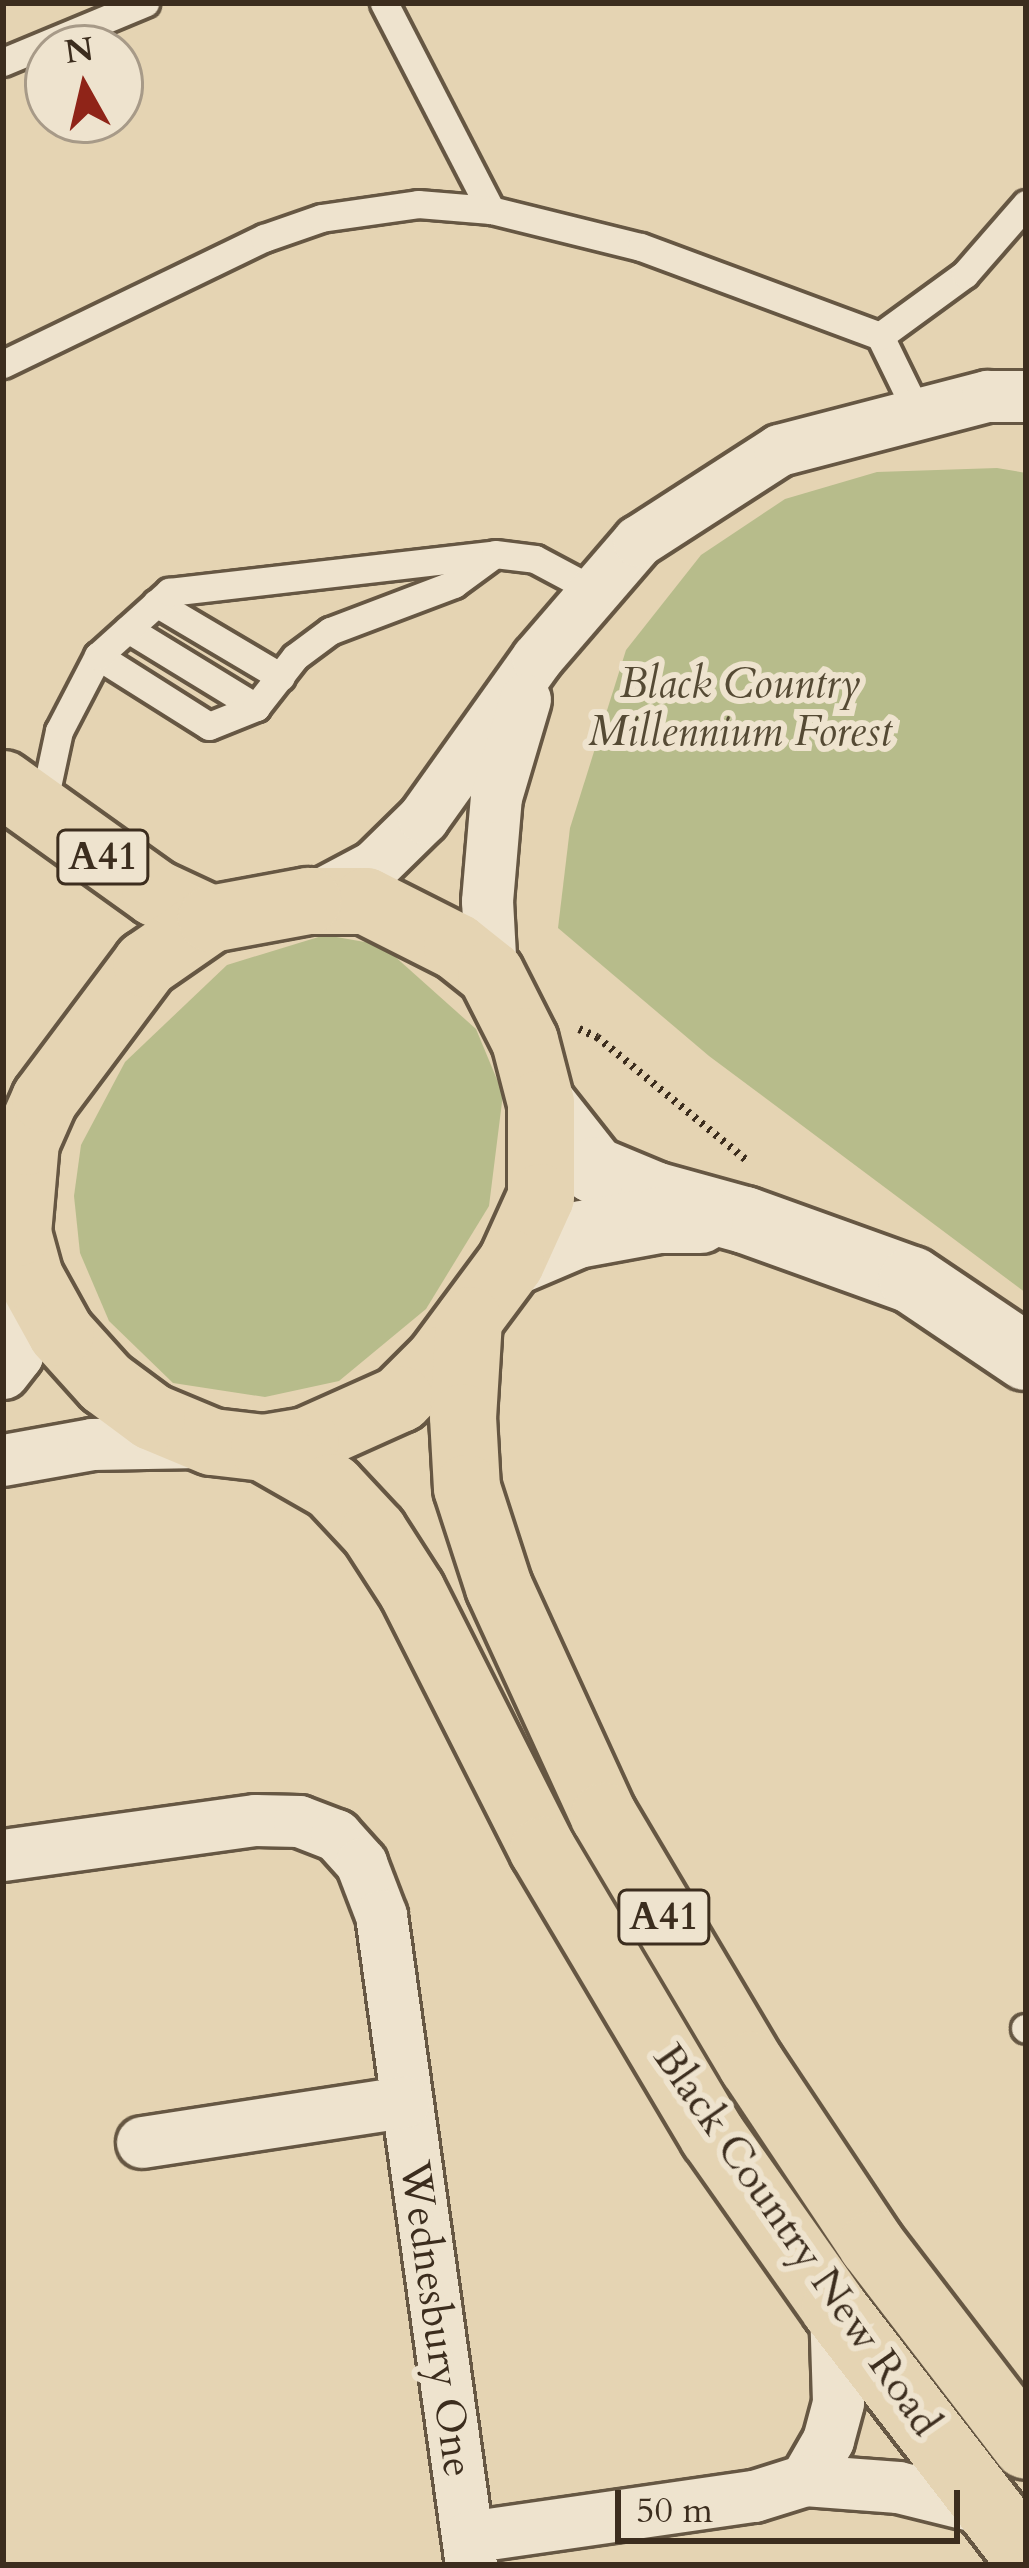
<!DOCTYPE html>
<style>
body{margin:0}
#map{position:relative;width:1029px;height:2568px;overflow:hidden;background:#e5d4b3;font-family:Cardo,serif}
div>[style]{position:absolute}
.green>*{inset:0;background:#b7bc8b}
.path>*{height:8px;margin-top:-4px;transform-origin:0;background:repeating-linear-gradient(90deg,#3c2d1e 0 3px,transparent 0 9px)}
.roads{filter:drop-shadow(3px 0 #665743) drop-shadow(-3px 0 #665743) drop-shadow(0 3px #665743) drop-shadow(0 -3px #665743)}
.lane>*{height:27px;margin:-13.5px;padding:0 13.5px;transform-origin:13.5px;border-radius:13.5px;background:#eee3ce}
.street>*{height:51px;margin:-25.5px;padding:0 25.5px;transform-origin:25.5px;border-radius:25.5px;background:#eee3ce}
.secondary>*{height:66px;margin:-33px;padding:0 33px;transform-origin:33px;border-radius:33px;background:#eee3ce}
.highway>*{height:66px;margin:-33px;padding:0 33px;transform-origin:33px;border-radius:33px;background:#e5d4b3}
span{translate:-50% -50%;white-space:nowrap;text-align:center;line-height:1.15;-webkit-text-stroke:12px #eee3ce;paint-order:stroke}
.shield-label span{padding:3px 9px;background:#eee3ce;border:3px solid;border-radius:9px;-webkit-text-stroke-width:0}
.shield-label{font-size:39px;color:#3c2d1e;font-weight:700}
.park-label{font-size:42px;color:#554a34;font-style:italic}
.street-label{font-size:42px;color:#3c2d1e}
.frame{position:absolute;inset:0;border:6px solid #3c2d1e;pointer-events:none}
.north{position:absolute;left:24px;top:24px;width:120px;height:120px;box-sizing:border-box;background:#eee3ce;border:3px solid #a79a88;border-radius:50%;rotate:352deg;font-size:33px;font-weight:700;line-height:48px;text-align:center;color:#3c2d1e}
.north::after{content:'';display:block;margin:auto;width:42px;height:54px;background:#8f2418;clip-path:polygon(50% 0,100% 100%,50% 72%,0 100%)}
.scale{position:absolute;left:615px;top:2490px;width:345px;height:54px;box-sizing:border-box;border:6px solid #3c2d1e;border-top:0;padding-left:15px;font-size:36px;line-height:42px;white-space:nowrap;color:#3c2d1e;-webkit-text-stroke:9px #eee3ce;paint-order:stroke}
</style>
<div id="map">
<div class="green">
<div style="clip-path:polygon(997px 468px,1026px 473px,1026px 1293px,709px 1056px,558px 928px,570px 828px,626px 650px,701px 555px,785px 499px,877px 472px)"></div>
<div style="clip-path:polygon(325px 935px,382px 945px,476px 1029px,503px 1094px,489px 1206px,426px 1309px,339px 1381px,265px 1397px,173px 1383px,109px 1321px,80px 1253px,74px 1196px,81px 1145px,125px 1062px,227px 965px)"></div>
</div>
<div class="path">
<div style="left:579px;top:1029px;width:20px;rotate:24deg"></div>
<div style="left:597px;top:1037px;width:193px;rotate:39.5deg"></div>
</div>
<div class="roads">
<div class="lane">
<div style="left:384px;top:3px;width:233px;rotate:62.7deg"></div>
<div style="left:3px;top:62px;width:154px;rotate:-22.6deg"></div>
<div style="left:3px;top:364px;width:290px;rotate:-25.8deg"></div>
<div style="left:264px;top:238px;width:60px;rotate:-19.3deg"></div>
<div style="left:321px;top:218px;width:98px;rotate:-8.2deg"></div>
<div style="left:418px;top:204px;width:73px;rotate:4.7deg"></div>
<div style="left:491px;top:210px;width:154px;rotate:13.9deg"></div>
<div style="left:641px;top:247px;width:255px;rotate:20.4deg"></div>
<div style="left:918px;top:414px;width:87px;rotate:-116deg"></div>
<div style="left:880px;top:336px;width:105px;rotate:-36.1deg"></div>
<div style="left:965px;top:274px;width:93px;rotate:-48.9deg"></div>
<div style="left:156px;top:603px;width:145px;rotate:30.6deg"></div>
<div style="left:128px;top:629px;width:150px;rotate:31.4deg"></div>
<div style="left:98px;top:656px;width:131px;rotate:32.2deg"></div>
<div style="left:209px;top:726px;width:51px;rotate:-22deg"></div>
<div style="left:256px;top:707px;width:63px;rotate:-52deg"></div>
<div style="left:295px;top:657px;width:44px;rotate:-36.6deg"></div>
<div style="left:330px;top:631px;width:133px;rotate:-20.8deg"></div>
<div style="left:454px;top:584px;width:47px;rotate:-36.4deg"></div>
<div style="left:42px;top:810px;width:81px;rotate:-77.9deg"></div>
<div style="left:59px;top:731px;width:85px;rotate:-62.5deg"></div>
<div style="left:98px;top:656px;width:96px;rotate:-42deg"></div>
<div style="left:169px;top:592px;width:328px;rotate:-6.6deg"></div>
<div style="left:495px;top:554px;width:40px;rotate:7.1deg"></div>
<div style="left:535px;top:559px;width:68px;rotate:28.1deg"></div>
<div style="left:1025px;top:2028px;width:1px;rotate:45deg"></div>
</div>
<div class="street">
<div style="left:308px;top:901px;width:75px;rotate:-27.9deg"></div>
<div style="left:374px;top:866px;width:69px;rotate:-44.4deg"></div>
<div style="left:423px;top:818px;width:196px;rotate:-54.5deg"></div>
<div style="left:537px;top:658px;width:155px;rotate:-49.2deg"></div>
<div style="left:638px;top:541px;width:168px;rotate:-32.8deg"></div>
<div style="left:779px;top:450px;width:215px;rotate:-14.6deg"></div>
<div style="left:987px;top:396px;width:39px"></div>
<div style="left:491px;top:974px;width:73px;rotate:-93.1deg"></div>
<div style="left:487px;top:901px;width:104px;rotate:-85.1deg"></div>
<div style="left:496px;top:797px;width:102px;rotate:-73.5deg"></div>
<div style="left:3px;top:1373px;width:23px;rotate:-52deg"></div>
<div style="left:17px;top:1355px;width:79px;rotate:-80.5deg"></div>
<div style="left:3px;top:1460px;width:90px;rotate:-10.2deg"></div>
<div style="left:92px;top:1444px;width:108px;rotate:-1.1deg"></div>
<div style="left:3px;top:1855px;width:254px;rotate:-7.9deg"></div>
<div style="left:255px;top:1820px;width:44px;rotate:1.3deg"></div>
<div style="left:299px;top:1821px;width:40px;rotate:21deg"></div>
<div style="left:336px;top:1835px;width:38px;rotate:48deg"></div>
<div style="left:361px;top:1863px;width:56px;rotate:69deg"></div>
<div style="left:381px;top:1915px;width:656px;rotate:82.12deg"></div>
<div style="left:142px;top:2142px;width:265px;rotate:-8.7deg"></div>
<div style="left:805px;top:2480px;width:46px;rotate:-60.1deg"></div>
<div style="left:828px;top:2440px;width:39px;rotate:-75deg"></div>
<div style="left:838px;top:2402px;width:93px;rotate:-91.8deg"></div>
<div style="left:468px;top:2537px;width:289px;rotate:-8.2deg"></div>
<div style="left:754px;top:2496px;width:53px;rotate:-17.4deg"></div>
<div style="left:805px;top:2480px;width:93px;rotate:4.3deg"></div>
<div style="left:898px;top:2487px;width:92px;rotate:13.9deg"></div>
</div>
<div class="secondary">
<div style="left:541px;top:1103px;width:85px;rotate:51.7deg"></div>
<div style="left:594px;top:1170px;width:65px;rotate:22.6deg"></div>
<div style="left:654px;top:1195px;width:94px;rotate:15.4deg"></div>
<div style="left:745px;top:1220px;width:177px;rotate:19.8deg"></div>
<div style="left:912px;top:1280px;width:138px;rotate:34deg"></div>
<div style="left:511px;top:1263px;width:72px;rotate:-23deg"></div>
<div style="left:577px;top:1235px;width:83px;rotate:-10.4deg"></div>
<div style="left:659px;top:1220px;width:41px"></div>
</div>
<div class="highway">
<div style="left:3px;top:784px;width:187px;rotate:35.6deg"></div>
<div style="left:155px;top:893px;width:62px;rotate:24.9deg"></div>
<div style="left:308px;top:901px;width:58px"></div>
<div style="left:366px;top:901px;width:102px;rotate:26.8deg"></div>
<div style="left:457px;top:947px;width:43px;rotate:38.5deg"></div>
<div style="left:491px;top:974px;width:75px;rotate:63.1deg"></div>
<div style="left:525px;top:1041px;width:64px;rotate:75.5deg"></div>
<div style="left:541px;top:1103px;width:94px;rotate:90deg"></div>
<div style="left:541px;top:1197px;width:72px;rotate:114.4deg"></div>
<div style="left:511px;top:1263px;width:121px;rotate:126.6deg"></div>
<div style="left:439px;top:1360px;width:55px;rotate:135deg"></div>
<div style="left:400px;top:1399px;width:103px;rotate:155.9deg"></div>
<div style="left:306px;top:1441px;width:43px;rotate:170.5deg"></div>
<div style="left:264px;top:1448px;width:52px;rotate:-173.4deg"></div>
<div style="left:212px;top:1442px;width:65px;rotate:-157.4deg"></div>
<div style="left:152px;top:1417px;width:57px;rotate:-143.5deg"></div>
<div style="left:106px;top:1383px;width:67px;rotate:-132deg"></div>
<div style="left:61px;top:1333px;width:64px;rotate:-119deg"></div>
<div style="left:30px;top:1277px;width:46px;rotate:-105.3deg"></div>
<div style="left:18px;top:1233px;width:91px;rotate:-85deg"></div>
<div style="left:26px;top:1142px;width:47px;rotate:-66.2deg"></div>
<div style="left:45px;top:1099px;width:169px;rotate:-53.2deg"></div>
<div style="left:146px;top:964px;width:79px;rotate:-34.7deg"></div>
<div style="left:211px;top:919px;width:99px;rotate:-10.5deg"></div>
<div style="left:469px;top:1320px;width:97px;rotate:93.5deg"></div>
<div style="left:463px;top:1417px;width:71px;rotate:86.8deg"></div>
<div style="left:467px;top:1488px;width:104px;rotate:72.1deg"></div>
<div style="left:499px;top:1587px;width:252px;rotate:65.4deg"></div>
<div style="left:604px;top:1816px;width:290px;rotate:59.3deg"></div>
<div style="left:752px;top:2065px;width:216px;rotate:56.3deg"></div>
<div style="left:872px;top:2245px;width:253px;rotate:52.5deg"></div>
<div style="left:264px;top:1448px;width:78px;rotate:29.8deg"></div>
<div style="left:332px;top:1487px;width:62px;rotate:47deg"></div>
<div style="left:374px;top:1532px;width:70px;rotate:57.2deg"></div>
<div style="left:412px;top:1591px;width:290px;rotate:63.2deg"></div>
<div style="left:543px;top:1850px;width:333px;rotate:59.3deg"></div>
<div style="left:713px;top:2136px;width:212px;rotate:54.8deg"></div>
<div style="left:835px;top:2309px;width:312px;rotate:52.3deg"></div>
</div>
</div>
<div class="shield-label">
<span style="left:103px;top:857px">A41</span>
<span style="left:664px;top:1917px">A41</span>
</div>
<div class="park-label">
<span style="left:740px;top:708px">Black Country<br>Millennium Forest</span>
</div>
<div class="street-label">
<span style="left:797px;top:2240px;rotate:55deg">Black Country New Road</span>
<span style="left:436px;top:2319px;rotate:82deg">Wednesbury One</span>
</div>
<div class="frame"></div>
<div class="north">N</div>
<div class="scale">50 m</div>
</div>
